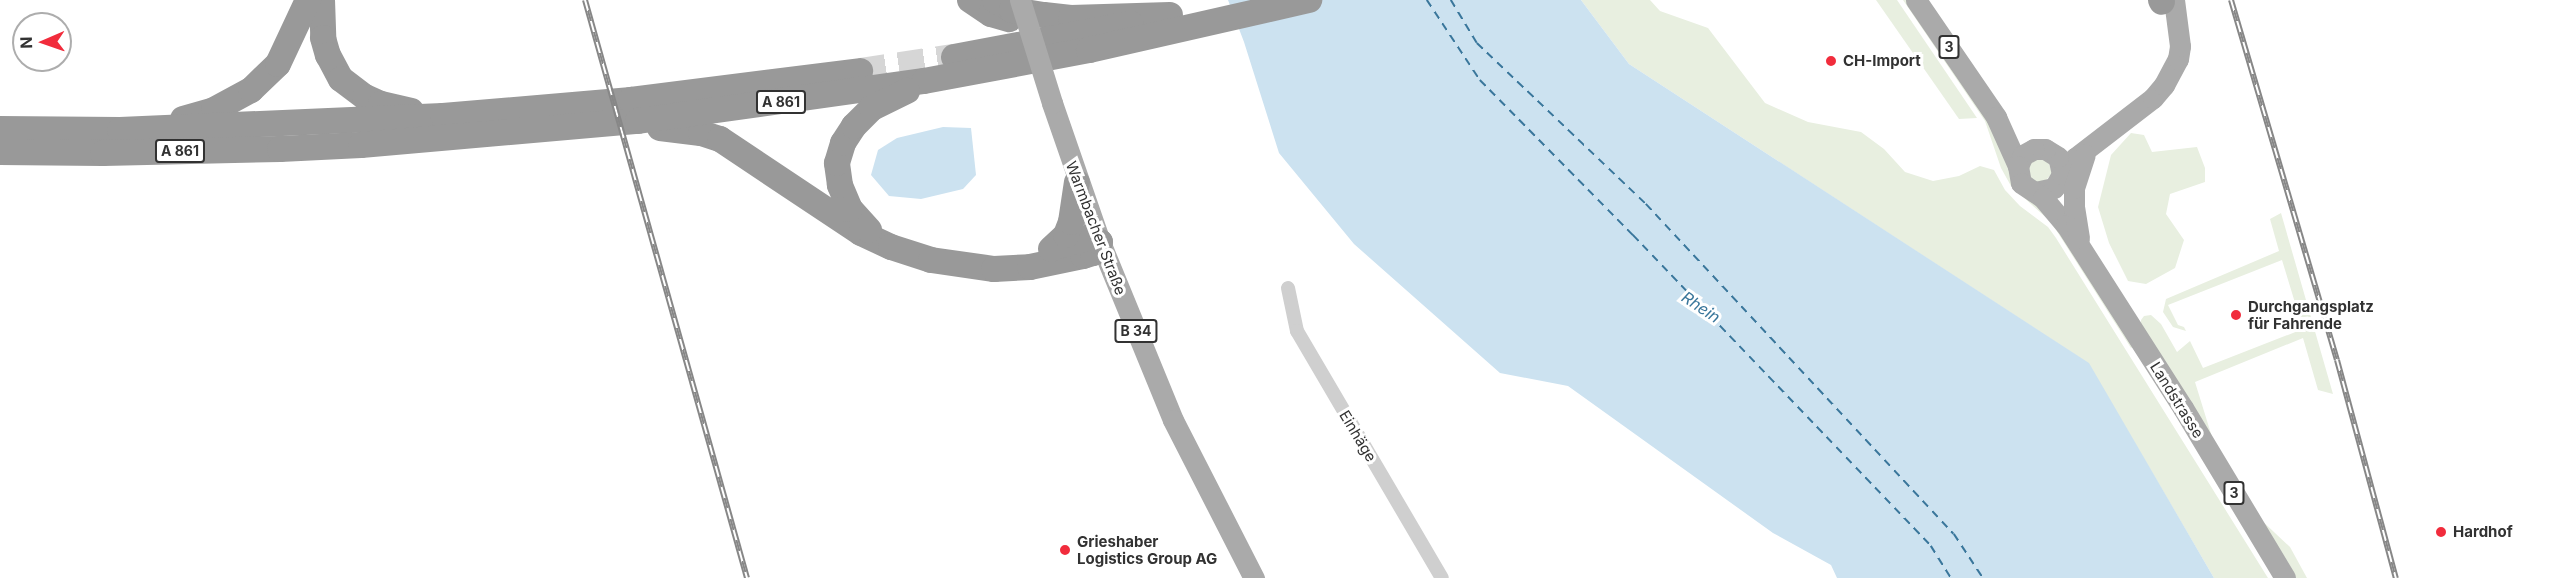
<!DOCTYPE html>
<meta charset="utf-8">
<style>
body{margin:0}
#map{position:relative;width:2569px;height:578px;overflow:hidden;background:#fff;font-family:Inter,sans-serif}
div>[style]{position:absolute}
.green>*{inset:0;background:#e8efe0}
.water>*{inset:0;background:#cce2f0}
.ferry>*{height:1.5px;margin-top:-0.75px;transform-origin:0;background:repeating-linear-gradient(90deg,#39769b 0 8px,transparent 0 14px)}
.motorway-tunnel>*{height:26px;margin-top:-13px;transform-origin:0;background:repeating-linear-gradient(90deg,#d6d6d6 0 26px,transparent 0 39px)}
.minor>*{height:14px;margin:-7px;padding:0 7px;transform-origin:7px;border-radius:7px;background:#cfcfcf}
.primary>*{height:21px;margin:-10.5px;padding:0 10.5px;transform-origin:10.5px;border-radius:10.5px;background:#aaa}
.motorway>*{height:26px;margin:-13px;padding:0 13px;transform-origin:13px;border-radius:13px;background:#999}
.rail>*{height:6px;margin-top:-3px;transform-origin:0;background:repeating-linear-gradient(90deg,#fff 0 11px,#878787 0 22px);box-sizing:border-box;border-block:2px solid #878787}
.primary-bridge>*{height:21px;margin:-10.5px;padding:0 10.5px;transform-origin:10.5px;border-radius:10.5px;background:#aaa}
.dots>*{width:16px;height:16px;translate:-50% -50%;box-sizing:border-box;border:3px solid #fff;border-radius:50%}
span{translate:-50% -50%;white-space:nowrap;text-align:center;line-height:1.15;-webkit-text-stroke:6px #fff;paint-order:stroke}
.shield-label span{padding:2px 4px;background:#fff;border:2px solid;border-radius:4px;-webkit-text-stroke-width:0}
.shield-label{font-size:14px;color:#323232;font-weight:700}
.poi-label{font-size:15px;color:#323232;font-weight:700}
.left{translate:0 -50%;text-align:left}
.street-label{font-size:15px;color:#323232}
.water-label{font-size:16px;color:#39769b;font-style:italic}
.north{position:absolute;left:12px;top:12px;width:60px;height:60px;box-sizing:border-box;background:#fff;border:2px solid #adadad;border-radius:50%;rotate:268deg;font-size:16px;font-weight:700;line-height:24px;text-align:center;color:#323232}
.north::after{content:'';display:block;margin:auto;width:21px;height:27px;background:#f12c3c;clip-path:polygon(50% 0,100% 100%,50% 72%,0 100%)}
</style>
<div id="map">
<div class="green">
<div style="clip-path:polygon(1581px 0,1650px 0,1660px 11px,1708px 28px,1765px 103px,1808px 122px,1861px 132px,1884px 149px,1905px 172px,1933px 181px,1959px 176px,1980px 166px,1994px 170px,2005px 190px,2020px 206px,2048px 227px,2056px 238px,2268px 578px,2214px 578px,2088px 363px,1629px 64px)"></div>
<div style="clip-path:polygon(1876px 0,1897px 0,1977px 118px,1959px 119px)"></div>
<div style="clip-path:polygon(1903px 0,1909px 0,2134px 346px,2131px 348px,2051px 222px,2011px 186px,2001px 168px,1985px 121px)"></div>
<div style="clip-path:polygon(2131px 133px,2144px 135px,2152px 152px,2197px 147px,2205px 168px,2205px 182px,2170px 194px,2166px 214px,2184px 240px,2175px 268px,2146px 284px,2128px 281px,2109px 243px,2098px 207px,2111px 155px)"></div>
<div style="clip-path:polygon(2036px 158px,2048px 161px,2052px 173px,2044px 183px,2031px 181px,2027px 166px)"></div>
<div style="clip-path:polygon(2281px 213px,2333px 394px,2318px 390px,2303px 338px,2195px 382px,2216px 450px,2141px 330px,2141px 320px,2144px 316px,2151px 315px,2161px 324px,2177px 352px,2190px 341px,2203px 368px,2303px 329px,2282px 260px,2168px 305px,2178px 325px,2184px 327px,2186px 331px,2173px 327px,2163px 312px,2166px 299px,2279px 251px,2270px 219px)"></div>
<div style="clip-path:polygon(2258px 517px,2290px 547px,2307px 578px,2293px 578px)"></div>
</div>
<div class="water">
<div style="clip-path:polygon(1228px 0,1581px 0,1629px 64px,2089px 363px,2214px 578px,1837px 578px,1831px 565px,1773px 533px,1568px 386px,1500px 373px,1354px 244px,1279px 153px,1244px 42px)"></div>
<div style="clip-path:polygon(943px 127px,971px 128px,976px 175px,963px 189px,921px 199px,889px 196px,871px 175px,878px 150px,897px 138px)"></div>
</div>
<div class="ferry">
<div style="left:1427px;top:0;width:96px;rotate:56.5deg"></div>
<div style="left:1480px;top:80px;width:218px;rotate:45.4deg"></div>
<div style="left:1633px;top:235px;width:431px;rotate:46.2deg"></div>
<div style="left:1931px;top:546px;width:38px;rotate:58deg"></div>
<div style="left:1451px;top:0;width:50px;rotate:58.8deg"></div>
<div style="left:1477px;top:43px;width:233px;rotate:43.6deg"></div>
<div style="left:1646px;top:204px;width:451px;rotate:47deg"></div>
<div style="left:1954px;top:534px;width:53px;rotate:56.6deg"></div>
</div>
<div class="motorway-tunnel">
<div style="left:860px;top:71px;width:95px;rotate:-8.5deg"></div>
</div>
<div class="minor">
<div style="left:1288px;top:288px;width:44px;rotate:78.2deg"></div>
<div style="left:1297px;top:331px;width:286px;rotate:59.6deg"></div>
</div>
<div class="primary">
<div style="left:1916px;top:0;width:142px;rotate:55.6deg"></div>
<div style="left:1996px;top:117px;width:54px;rotate:65.8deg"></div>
<div style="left:1052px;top:103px;width:147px;rotate:70.9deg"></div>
<div style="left:1100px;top:242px;width:192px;rotate:67.7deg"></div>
<div style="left:1173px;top:420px;width:178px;rotate:62.9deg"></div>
<div style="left:2062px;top:174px;width:21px;rotate:-51deg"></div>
<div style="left:2075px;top:158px;width:98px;rotate:-37.6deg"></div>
<div style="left:2153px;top:98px;width:17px;rotate:-50deg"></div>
<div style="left:2164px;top:85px;width:30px;rotate:-62deg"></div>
<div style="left:2178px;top:59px;width:13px;rotate:-81deg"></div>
<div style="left:2180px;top:46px;width:46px;rotate:-97.4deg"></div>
<div style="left:2035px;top:192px;width:19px;rotate:-12deg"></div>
<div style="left:2054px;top:188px;width:16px;rotate:-60deg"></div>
<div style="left:2062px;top:174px;width:17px;rotate:-103deg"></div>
<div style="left:2058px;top:157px;width:15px;rotate:-148deg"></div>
<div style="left:2045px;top:149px;width:11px;rotate:180deg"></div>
<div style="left:2034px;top:149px;width:13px;rotate:151deg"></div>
<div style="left:2023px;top:155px;width:12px;rotate:114deg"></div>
<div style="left:2018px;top:166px;width:17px;rotate:80deg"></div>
<div style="left:2021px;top:183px;width:27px;rotate:34deg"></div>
<div style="left:2043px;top:198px;width:35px;rotate:50deg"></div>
<div style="left:2066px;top:225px;width:217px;rotate:57.4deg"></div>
<div style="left:2183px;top:408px;width:198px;rotate:59deg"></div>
<div style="left:2079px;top:238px;width:30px;rotate:-99deg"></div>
<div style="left:2074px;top:208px;width:20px;rotate:-90deg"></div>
<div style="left:2074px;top:188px;width:35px;rotate:-72deg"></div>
</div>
<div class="motorway">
<div style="left:322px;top:0;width:38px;rotate:88deg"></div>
<div style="left:323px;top:38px;width:18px;rotate:74deg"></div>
<div style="left:328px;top:55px;width:27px;rotate:62deg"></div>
<div style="left:341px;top:79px;width:30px;rotate:37deg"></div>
<div style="left:365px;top:97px;width:17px;rotate:24deg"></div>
<div style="left:381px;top:104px;width:31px;rotate:13deg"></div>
<div style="left:970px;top:0;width:25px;rotate:34deg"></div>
<div style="left:991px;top:14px;width:19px;rotate:16deg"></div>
<div style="left:995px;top:0;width:20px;rotate:30deg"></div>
<div style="left:1012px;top:10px;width:32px;rotate:9deg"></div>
<div style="left:1044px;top:15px;width:27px;rotate:6deg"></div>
<div style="left:1071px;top:18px;width:99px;rotate:-1.7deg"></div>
<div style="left:2161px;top:0;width:2px;rotate:63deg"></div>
<div style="left:954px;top:57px;width:180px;rotate:-10.6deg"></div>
<div style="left:183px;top:119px;width:32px;rotate:-16deg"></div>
<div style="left:214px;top:110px;width:42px;rotate:-28.4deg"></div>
<div style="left:251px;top:90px;width:37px;rotate:-44deg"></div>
<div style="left:278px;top:64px;width:71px;rotate:-64.9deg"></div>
<div style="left:660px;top:128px;width:41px;rotate:7deg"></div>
<div style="left:701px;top:133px;width:20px;rotate:18deg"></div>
<div style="left:720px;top:139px;width:169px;rotate:33.7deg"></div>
<div style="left:861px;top:233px;width:33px;rotate:25deg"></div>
<div style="left:891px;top:247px;width:42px;rotate:18deg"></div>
<div style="left:931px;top:260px;width:64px;rotate:8.1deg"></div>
<div style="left:994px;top:269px;width:36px;rotate:-3deg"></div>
<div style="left:1030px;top:267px;width:54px;rotate:-11.7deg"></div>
<div style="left:1083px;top:256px;width:10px;rotate:-17deg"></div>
<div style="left:1093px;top:253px;width:13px;rotate:-58deg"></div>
<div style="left:1100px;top:242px;width:13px;rotate:-162deg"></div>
<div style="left:1088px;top:238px;width:34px;rotate:165deg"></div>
<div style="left:0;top:129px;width:120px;rotate:0.5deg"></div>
<div style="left:120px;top:130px;width:323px;rotate:-2.5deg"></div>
<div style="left:443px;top:116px;width:189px;rotate:-4.9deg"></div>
<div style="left:631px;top:100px;width:231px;rotate:-7.2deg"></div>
<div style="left:0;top:152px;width:103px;rotate:0.6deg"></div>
<div style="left:103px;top:153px;width:177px;rotate:-1.3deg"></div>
<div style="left:280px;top:149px;width:81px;rotate:-2.8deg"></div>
<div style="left:361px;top:145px;width:278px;rotate:-5deg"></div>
<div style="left:638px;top:121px;width:289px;rotate:-8deg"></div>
<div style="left:924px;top:81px;width:168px;rotate:-10.6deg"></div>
<div style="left:1089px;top:50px;width:226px;rotate:-12.8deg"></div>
<div style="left:869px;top:230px;width:28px;rotate:-132deg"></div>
<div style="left:850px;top:209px;width:26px;rotate:-113deg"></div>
<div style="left:840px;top:185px;width:22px;rotate:-98deg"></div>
<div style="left:837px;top:163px;width:21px;rotate:-73deg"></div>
<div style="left:843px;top:143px;width:20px;rotate:-57deg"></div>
<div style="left:854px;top:126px;width:25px;rotate:-45deg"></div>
<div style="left:872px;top:108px;width:39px;rotate:-26deg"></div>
<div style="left:1051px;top:249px;width:21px;rotate:-43deg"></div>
<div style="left:1066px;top:235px;width:14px;rotate:-69deg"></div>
<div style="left:1071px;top:222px;width:40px;rotate:-81.5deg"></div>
</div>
<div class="rail">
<div style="left:585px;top:0;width:600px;rotate:74.34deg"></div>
<div style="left:2231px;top:0;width:375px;rotate:73.6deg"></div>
<div style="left:2337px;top:360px;width:226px;rotate:74.9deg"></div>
</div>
<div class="primary-bridge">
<div style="left:1020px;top:0;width:108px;rotate:72.7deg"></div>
</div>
<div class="dots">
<div style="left:1831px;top:61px;background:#f12c3c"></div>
<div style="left:2236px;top:315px;background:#f12c3c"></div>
<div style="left:2441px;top:532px;background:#f12c3c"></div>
<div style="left:1065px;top:550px;background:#f12c3c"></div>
</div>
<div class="shield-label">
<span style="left:1949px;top:47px">3</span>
<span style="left:781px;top:102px">A 861</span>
<span style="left:180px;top:151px">A 861</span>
<span style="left:1136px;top:331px">B 34</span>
<span style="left:2234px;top:493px">3</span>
</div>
<div class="poi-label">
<span class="left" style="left:1843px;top:61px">CH-Import</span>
<span class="left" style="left:2248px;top:315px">Durchgangsplatz<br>für Fahrende</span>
<span class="left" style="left:2453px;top:532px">Hardhof</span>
<span class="left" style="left:1077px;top:550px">Grieshaber<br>Logistics Group AG</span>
</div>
<div class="street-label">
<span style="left:1096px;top:228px;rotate:69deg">Warmbacher Straße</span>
<span style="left:2177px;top:400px;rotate:58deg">Landstrasse</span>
<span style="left:1358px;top:436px;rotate:59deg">Einhäge</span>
</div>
<div class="water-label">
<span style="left:1701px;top:307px;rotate:34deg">Rhein</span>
</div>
<div class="north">N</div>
</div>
